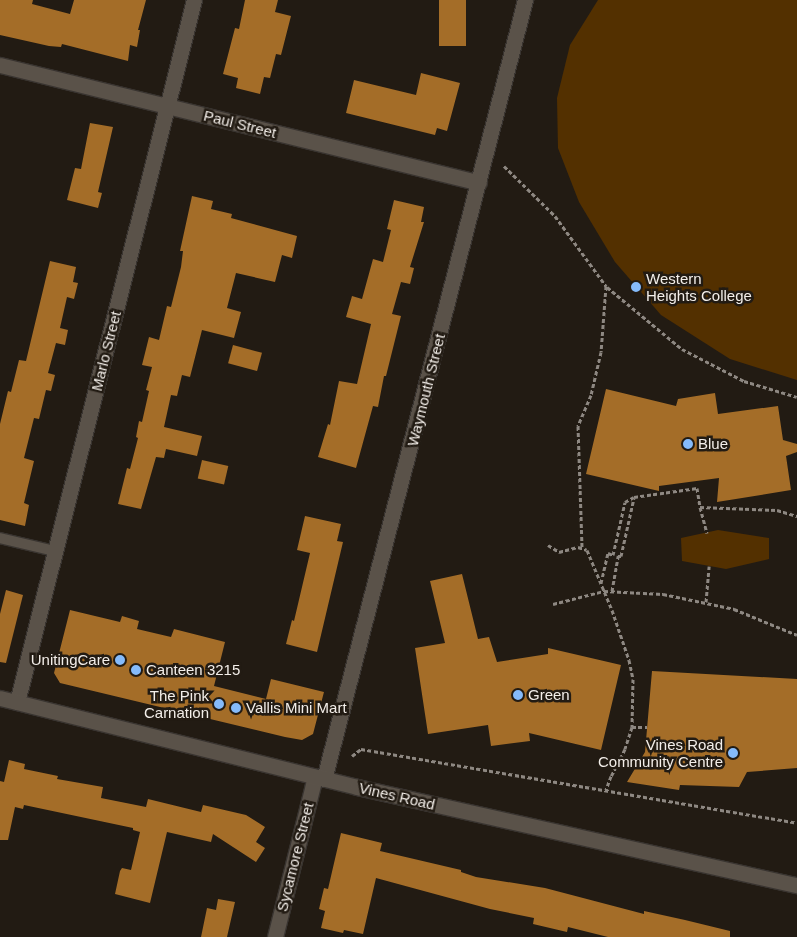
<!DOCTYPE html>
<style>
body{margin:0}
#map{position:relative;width:797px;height:937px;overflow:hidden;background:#221b13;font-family:Helvetica,sans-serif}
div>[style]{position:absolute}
.green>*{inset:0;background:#533000}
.building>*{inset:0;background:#a46d28;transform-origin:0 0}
.path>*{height:3px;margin-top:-1.5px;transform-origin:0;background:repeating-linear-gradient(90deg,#8e8882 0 4px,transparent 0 6.5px)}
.roads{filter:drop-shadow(1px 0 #393430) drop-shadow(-1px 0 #393430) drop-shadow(0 1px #393430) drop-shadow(0 -1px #393430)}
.service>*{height:10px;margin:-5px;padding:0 5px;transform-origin:5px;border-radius:5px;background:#5a5249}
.minor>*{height:15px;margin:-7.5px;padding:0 7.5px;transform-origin:7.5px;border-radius:7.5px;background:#5a5249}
.secondary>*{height:15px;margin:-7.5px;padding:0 7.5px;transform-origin:7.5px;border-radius:7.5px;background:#5a5249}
.dots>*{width:14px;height:14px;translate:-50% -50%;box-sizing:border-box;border:2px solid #221b13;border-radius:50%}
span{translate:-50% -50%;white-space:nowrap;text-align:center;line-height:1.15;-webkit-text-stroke:5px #221b13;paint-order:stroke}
.street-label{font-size:15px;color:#f3eee9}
.poi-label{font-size:15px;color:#f3eee9}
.left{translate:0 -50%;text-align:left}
.right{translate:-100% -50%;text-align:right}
</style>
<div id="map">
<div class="green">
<div style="clip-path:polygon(598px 0,797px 0,797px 380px,730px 359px,661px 315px,615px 262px,579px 202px,558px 148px,557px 98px,570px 45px)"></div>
<div style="clip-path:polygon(718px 530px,769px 538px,769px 559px,726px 569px,682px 561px,681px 538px)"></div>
</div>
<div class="building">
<div style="clip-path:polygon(0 0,33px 0,32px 4px,70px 14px,74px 0,146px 0,138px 30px,140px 30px,137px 47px,130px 45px,128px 61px,62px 44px,61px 47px,49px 46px,0 35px)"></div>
<div style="clip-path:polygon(245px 0,278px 0,275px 12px,291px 16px,281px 55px,276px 54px,270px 78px,264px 77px,260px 94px,236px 88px,238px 78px,223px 74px,235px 28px,239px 29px)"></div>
<div style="left:439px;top:0;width:27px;height:46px"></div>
<div style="clip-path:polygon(421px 73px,460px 83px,447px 131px,437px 128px,435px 135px,346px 113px,354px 80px,416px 95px)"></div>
<div style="clip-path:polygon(90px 123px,113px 127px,98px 192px,102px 193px,98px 208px,67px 200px,75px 168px,81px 169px)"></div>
<div style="clip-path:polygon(192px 196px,213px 201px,211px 209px,232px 214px,231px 218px,297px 236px,292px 258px,282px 255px,275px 282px,236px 273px,227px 308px,241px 312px,234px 338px,202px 330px,190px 377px,182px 375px,177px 396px,171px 395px,164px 427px,202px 436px,197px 456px,166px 449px,164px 458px,156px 457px,141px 509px,118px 504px,127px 468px,130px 469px,138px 438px,136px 437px,139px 421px,142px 422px,149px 391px,146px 390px,152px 367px,142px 365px,149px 337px,159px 340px,167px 306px,171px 307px,181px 267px,183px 251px,180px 251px)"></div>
<div style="clip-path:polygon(394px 200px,424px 207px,421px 222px,424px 222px,410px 267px,414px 268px,410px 284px,401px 282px,392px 314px,401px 316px,386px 376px,384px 376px,378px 407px,373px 406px,356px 468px,318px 457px,328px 424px,330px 425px,339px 381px,357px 384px,371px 324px,346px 317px,352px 296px,362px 299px,373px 259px,383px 262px,391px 230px,387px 229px)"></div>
<div style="clip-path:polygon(50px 261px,76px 267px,73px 282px,78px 283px,74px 299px,67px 297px,60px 328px,68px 330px,65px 345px,56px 343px,48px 373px,55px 375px,51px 391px,46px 390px,39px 419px,34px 418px,24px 458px,34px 461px,24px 503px,29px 505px,25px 526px,0 520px,0 424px,8px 391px,11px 392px,19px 360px,26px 361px)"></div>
<div style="left:233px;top:345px;width:30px;height:19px;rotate:15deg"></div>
<div style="clip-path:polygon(606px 389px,676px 406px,678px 399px,715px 393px,718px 414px,778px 406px,783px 440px,797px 444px,797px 452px,786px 456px,791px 490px,717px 502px,719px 478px,659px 486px,659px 491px,586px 474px)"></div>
<div style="left:202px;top:460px;width:27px;height:19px;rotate:13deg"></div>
<div style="clip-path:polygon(305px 516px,341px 524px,337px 541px,343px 542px,317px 652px,286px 644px,292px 620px,294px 621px,310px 553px,297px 550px)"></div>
<div style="clip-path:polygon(462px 574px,478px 639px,489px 637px,497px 662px,548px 654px,548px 648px,621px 665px,601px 750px,529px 733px,530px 741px,491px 746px,488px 725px,428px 734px,415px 648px,445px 643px,430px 581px)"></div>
<div style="clip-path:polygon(6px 590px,23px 595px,6px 663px,0 662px,0 614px)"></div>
<div style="clip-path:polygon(70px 610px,120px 622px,122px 616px,139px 621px,137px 629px,171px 637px,174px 629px,225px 642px,214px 686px,266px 699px,271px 679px,324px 692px,313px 734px,302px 740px,285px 737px,60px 683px,54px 673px)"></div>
<div style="clip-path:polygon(652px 671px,797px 679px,797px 768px,747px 772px,739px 787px,680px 785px,679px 790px,627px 782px,645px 752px)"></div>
<div style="clip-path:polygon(9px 760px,25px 764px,24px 769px,58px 776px,57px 779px,103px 787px,101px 798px,146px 807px,148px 799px,201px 812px,203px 805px,246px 815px,265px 827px,256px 842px,265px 848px,256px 862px,213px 834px,211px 842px,167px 832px,150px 903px,115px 894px,120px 871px,122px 868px,131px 870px,140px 832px,133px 830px,133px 828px,24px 805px,23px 809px,15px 807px,8px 840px,0 840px,0 781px,4px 782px)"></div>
<div style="clip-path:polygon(341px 833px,382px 843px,380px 851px,461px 870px,461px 872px,476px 877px,545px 888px,644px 914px,644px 911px,685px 920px,730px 931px,730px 937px,608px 937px,568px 927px,567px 932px,533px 924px,534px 918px,490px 909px,376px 878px,363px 934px,344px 930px,343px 933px,321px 928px,325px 911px,319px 909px,324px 888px,328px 889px)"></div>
<div style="clip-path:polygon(218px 899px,235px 902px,227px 937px,201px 937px,207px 908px,216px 910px)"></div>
</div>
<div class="path">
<div style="left:504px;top:166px;width:71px;rotate:44.4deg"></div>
<div style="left:555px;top:216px;width:87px;rotate:53.9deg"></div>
<div style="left:606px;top:286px;width:66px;rotate:94.3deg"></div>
<div style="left:601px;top:352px;width:44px;rotate:103.1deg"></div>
<div style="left:591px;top:395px;width:34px;rotate:113deg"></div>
<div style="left:578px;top:426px;width:121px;rotate:88.1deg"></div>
<div style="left:607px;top:287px;width:97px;rotate:39.6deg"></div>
<div style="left:682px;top:349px;width:70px;rotate:27.3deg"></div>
<div style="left:744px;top:381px;width:55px;rotate:16.8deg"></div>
<div style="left:700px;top:507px;width:27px;rotate:75deg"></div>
<div style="left:548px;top:545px;width:13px;rotate:32deg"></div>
<div style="left:559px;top:552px;width:20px;rotate:-15deg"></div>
<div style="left:578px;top:547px;width:9px;rotate:18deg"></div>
<div style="left:587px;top:550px;width:65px;rotate:67.4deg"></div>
<div style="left:612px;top:610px;width:53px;rotate:71.2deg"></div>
<div style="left:629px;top:660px;width:19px;rotate:78deg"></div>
<div style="left:633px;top:679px;width:48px;rotate:91.2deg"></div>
<div style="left:632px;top:727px;width:23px;rotate:108deg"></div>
<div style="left:625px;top:749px;width:30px;rotate:117deg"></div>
<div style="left:611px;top:776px;width:15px;rotate:110deg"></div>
<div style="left:601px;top:583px;width:31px;rotate:-77deg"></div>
<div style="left:608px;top:553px;width:5px;rotate:22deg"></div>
<div style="left:613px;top:555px;width:54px;rotate:-77.2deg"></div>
<div style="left:625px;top:502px;width:10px;rotate:-29deg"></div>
<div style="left:634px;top:497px;width:64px;rotate:-8.1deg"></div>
<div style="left:697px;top:488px;width:19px;rotate:81deg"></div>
<div style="left:700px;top:507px;width:77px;rotate:2.2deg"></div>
<div style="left:777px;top:510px;width:21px;rotate:17deg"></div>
<div style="left:612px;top:591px;width:36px;rotate:-80deg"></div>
<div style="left:618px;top:556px;width:3px"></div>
<div style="left:621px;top:556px;width:59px;rotate:-77.4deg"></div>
<div style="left:706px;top:602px;width:36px;rotate:-85deg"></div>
<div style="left:553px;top:604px;width:53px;rotate:-14.3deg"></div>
<div style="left:604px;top:591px;width:59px;rotate:2.9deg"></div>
<div style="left:663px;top:594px;width:73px;rotate:11.9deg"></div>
<div style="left:734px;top:609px;width:68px;rotate:22.4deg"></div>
<div style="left:632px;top:727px;width:15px"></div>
<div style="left:352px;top:756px;width:11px;rotate:-38deg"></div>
<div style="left:361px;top:749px;width:442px;rotate:9.6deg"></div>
</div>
<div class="roads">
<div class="service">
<div style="left:0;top:538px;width:57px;rotate:13.3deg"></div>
</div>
<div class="minor">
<div style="left:0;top:65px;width:493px;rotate:13.8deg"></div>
<div style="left:17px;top:702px;width:724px;rotate:-75.85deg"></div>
<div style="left:324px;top:779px;width:805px;rotate:-75.53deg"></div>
<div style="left:275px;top:937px;width:165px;rotate:-76deg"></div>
</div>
<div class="secondary">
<div style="left:0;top:698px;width:368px;rotate:14deg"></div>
<div style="left:357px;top:787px;width:451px;rotate:12.6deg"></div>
</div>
</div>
<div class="dots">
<div style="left:636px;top:287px;background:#85bbfb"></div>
<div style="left:688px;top:444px;background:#85bbfb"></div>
<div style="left:120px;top:660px;background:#85bbfb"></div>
<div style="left:136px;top:670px;background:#85bbfb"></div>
<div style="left:518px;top:695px;background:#85bbfb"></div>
<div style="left:219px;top:704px;background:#85bbfb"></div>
<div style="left:236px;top:708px;background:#85bbfb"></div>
<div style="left:733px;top:753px;background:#85bbfb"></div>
</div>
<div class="street-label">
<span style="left:240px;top:124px;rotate:14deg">Paul Street</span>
<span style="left:106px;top:351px;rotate:-76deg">Marlo Street</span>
<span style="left:426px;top:390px;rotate:-76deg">Waymouth Street</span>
<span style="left:397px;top:796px;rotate:13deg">Vines Road</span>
<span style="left:295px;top:857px;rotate:-76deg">Sycamore Street</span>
</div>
<div class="poi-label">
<span class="left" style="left:646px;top:287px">Western<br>Heights College</span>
<span class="left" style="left:698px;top:444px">Blue</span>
<span class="right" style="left:110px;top:660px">UnitingCare</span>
<span class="left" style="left:146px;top:670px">Canteen 3215</span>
<span class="right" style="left:209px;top:704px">The Pink<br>Carnation</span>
<span class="left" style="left:528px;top:695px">Green</span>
<span class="left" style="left:246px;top:708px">Vallis Mini Mart</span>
<span class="right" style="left:723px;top:753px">Vines Road<br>Community Centre</span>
</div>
</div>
